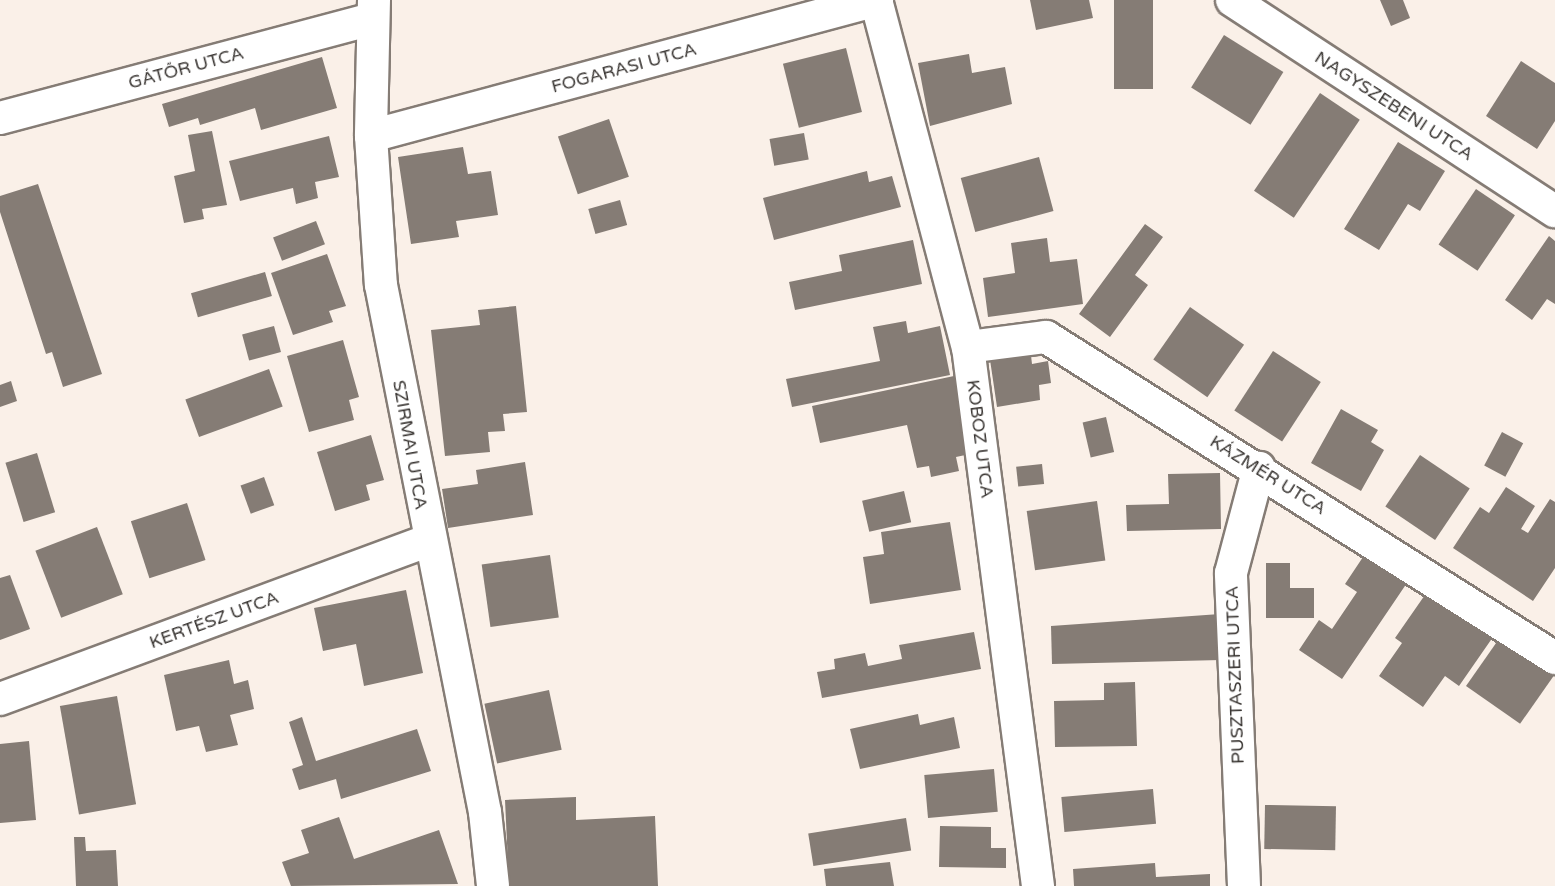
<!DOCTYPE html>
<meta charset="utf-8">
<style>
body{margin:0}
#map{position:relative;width:1555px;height:886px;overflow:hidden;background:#faf0e8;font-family:"Varela Round",sans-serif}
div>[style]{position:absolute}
.building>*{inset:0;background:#857c75;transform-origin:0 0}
.roads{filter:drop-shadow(2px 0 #857c75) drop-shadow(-2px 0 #857c75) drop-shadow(0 2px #857c75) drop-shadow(0 -2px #857c75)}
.minor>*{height:32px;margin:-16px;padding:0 16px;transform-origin:16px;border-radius:16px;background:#fff}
span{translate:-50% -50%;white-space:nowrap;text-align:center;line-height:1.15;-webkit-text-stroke:6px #fff;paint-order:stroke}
.street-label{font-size:18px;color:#393532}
</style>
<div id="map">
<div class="building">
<div style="clip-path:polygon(1030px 0,1089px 0,1093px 18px,1036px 30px)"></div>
<div style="left:1114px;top:0;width:39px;height:89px"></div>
<div style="clip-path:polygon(1380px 0,1403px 0,1410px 18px,1391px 26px)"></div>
<div style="left:1224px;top:35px;width:70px;height:62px;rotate:32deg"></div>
<div style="left:846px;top:48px;width:66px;height:65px;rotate:76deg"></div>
<div style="clip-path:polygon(969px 54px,972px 73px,1005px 67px,1012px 104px,930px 126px,918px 63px)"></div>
<div style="clip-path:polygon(322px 57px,337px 108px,261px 130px,255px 108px,200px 125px,198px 118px,169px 127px,162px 104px)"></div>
<div style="clip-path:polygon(1521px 61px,1555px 83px,1555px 121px,1537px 149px,1486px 116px)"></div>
<div style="left:1320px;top:93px;width:48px;height:118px;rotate:34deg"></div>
<div style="left:609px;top:119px;width:61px;height:54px;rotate:71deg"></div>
<div style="clip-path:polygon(212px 131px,227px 205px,202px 209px,204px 219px,184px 223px,174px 176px,195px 171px,188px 135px)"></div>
<div style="left:804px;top:133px;width:27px;height:35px;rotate:80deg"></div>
<div style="clip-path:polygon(329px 136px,339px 177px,315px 182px,318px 198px,296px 204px,293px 188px,240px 201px,229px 161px)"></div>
<div style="clip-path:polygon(1398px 142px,1445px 171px,1420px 211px,1408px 204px,1379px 250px,1344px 229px)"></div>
<div style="clip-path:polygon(463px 147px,468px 174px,491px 171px,498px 215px,456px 221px,459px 237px,411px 244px,398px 157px)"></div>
<div style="left:1039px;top:157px;width:56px;height:81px;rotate:75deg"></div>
<div style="clip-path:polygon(867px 171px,869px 182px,892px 176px,901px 207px,774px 240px,763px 198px)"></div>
<div style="clip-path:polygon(38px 184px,102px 374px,63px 387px,52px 352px,46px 354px,0 212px,0 196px)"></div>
<div style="left:1476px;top:189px;width:47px;height:67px;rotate:34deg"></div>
<div style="left:620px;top:200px;width:26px;height:33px;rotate:74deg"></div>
<div style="left:316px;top:221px;width:25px;height:46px;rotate:69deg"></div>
<div style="clip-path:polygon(1145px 224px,1163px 237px,1135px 275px,1148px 285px,1110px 337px,1079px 314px)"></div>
<div style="clip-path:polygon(1549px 236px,1555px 241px,1555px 304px,1547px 299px,1532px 320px,1505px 300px)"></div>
<div style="clip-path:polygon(1047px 238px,1050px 262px,1077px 259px,1083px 304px,988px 317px,983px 278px,1015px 273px,1011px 243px)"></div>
<div style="clip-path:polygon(913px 240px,922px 284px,795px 310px,789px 282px,842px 271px,839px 255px)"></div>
<div style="clip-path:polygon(327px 254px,346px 306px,329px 311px,333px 322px,293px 335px,271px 273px)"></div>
<div style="left:265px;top:272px;width:25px;height:77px;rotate:74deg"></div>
<div style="clip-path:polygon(516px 306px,527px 412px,503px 414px,505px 431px,488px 432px,490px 452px,445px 456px,431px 330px,480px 325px,478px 310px)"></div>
<div style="left:1190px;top:307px;width:66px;height:64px;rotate:35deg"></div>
<div style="clip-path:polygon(906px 321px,908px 333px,940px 326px,950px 375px,792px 407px,786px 379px,880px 361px,873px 327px)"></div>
<div style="left:274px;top:326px;width:27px;height:33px;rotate:75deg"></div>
<div style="clip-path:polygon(343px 340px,359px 397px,349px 400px,354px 420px,309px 432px,287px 356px)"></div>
<div style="clip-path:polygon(1030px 347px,1032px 364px,1048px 361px,1051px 383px,1039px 385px,1040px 400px,997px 407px,989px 353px)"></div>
<div style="left:1273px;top:351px;width:57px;height:71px;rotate:33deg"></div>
<div style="left:269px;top:369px;width:40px;height:89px;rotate:70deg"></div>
<div style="clip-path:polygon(954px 376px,970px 454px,956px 457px,959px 471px,931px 477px,929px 466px,917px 468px,907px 425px,820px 443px,812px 406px)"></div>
<div style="clip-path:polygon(11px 381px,17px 401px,0 407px,0 385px)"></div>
<div style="clip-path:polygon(1341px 409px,1378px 430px,1371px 442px,1384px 450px,1361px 491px,1311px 463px)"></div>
<div style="left:1106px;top:417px;width:36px;height:24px;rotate:77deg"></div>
<div style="left:1502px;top:432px;width:24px;height:38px;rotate:28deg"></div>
<div style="clip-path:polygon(371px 435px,384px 480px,366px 485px,370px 500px,335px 511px,317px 452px)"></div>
<div style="left:37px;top:453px;width:62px;height:33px;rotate:73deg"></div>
<div style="left:1420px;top:455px;width:60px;height:62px;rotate:34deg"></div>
<div style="clip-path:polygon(525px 462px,533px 515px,448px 528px,442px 489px,478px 484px,476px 470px)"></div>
<div style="left:1042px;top:464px;width:20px;height:26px;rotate:84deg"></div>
<div style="clip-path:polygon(1220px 473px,1221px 529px,1127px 531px,1126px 505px,1169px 504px,1168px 474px)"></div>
<div style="left:264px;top:477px;width:30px;height:25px;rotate:70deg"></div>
<div style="clip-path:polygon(1506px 487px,1535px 506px,1521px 529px,1528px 533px,1550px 499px,1555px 502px,1555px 568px,1533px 601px,1453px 548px,1480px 507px,1489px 513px)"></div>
<div style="left:904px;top:491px;width:32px;height:43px;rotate:77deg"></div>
<div style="left:1097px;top:501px;width:60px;height:71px;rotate:82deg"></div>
<div style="left:187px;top:503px;width:60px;height:59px;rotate:72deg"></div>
<div style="clip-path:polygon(950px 522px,961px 590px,870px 604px,863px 557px,884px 554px,881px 532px)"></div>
<div style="left:97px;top:527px;width:72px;height:66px;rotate:69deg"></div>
<div style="clip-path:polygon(1369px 548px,1411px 577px,1342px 679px,1299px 650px,1319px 620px,1332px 629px,1357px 592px,1345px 584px)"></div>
<div style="left:550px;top:555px;width:63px;height:69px;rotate:82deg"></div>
<div style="clip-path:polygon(1266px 563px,1290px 563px,1290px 588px,1314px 588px,1314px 618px,1266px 618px)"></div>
<div style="clip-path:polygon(10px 575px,30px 629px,0 640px,0 578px)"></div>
<div style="clip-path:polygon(406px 590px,423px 673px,364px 686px,356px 644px,323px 651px,314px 608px)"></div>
<div style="clip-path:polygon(1427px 592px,1493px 637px,1459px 686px,1445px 676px,1423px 707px,1379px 676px,1402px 643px,1395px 638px)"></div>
<div style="clip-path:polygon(1220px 614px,1221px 660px,1052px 664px,1051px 626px)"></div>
<div style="clip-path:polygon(974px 632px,981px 669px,822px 698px,817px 672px,835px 669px,834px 659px,865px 653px,868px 666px,902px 659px,899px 645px)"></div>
<div style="left:1501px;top:636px;width:66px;height:61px;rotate:35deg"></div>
<div style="clip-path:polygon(229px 660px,234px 684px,248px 680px,254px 709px,230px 715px,238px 745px,206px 752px,199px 726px,176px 731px,164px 675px)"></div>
<div style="clip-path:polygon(1135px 682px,1137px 746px,1055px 747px,1054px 701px,1104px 700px,1104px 683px)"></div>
<div style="left:549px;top:690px;width:61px;height:66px;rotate:78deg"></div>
<div style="left:117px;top:696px;width:110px;height:58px;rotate:80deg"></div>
<div style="clip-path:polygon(918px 714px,920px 725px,954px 717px,960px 748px,860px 769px,850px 729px)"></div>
<div style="clip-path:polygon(302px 717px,316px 761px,417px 729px,431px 771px,341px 799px,336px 779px,299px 790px,292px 769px,303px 765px,289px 722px)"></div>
<div style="clip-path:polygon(29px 741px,36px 820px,0 823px,0 744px)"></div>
<div style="left:994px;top:769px;width:43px;height:70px;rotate:85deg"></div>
<div style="left:1153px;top:789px;width:35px;height:92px;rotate:85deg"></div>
<div style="clip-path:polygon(576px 797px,576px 820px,655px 816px,658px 886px,509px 886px,505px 800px)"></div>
<div style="left:1265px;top:805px;width:71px;height:44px;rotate:1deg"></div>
<div style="clip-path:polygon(339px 817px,354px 859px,439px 830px,458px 884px,291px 886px,282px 862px,309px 853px,301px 830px)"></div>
<div style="left:906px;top:818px;width:33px;height:99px;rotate:81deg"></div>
<div style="clip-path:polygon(940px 826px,991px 827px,991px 848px,1006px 848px,1006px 868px,939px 867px)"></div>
<div style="clip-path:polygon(74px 837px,85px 837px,86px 851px,116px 850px,118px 886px,76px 886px)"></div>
<div style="clip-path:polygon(890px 862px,894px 886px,826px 886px,824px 869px)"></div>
<div style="clip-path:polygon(1155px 863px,1156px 877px,1210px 874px,1210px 886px,1074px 886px,1073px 869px)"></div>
</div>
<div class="roads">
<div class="minor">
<div style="left:374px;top:0;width:136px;rotate:91.3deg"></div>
<div style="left:371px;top:136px;width:149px;rotate:86.2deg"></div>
<div style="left:381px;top:285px;width:537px;rotate:78.84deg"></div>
<div style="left:485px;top:812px;width:74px;rotate:83.8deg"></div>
<div style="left:876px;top:0;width:359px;rotate:75.2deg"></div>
<div style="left:968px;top:347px;width:544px;rotate:82.6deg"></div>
<div style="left:1232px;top:0;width:386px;rotate:33.2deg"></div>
<div style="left:0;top:118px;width:385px;rotate:-14.9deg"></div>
<div style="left:371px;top:136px;width:524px;rotate:-15.04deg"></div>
<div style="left:968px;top:347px;width:79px;rotate:-7.3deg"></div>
<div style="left:1046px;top:337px;width:602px;rotate:32.24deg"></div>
<div style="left:0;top:699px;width:455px;rotate:-20.3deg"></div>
<div style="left:1244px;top:886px;width:313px;rotate:-92.4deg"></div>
<div style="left:1231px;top:573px;width:109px;rotate:-75.1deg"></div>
</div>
</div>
<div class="street-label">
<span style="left:186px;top:68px;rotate:-15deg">GÁTŐR UTCA</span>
<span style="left:624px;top:68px;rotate:-15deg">FOGARASI UTCA</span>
<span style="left:1394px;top:106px;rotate:33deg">NAGYSZEBENI UTCA</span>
<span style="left:980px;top:439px;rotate:83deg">KOBOZ UTCA</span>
<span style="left:410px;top:445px;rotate:80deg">SZIRMAI UTCA</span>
<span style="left:1268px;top:475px;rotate:32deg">KÁZMÉR UTCA</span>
<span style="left:214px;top:620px;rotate:-20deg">KERTÉSZ UTCA</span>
<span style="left:1235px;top:675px;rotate:-92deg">PUSZTASZERI UTCA</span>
</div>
</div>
